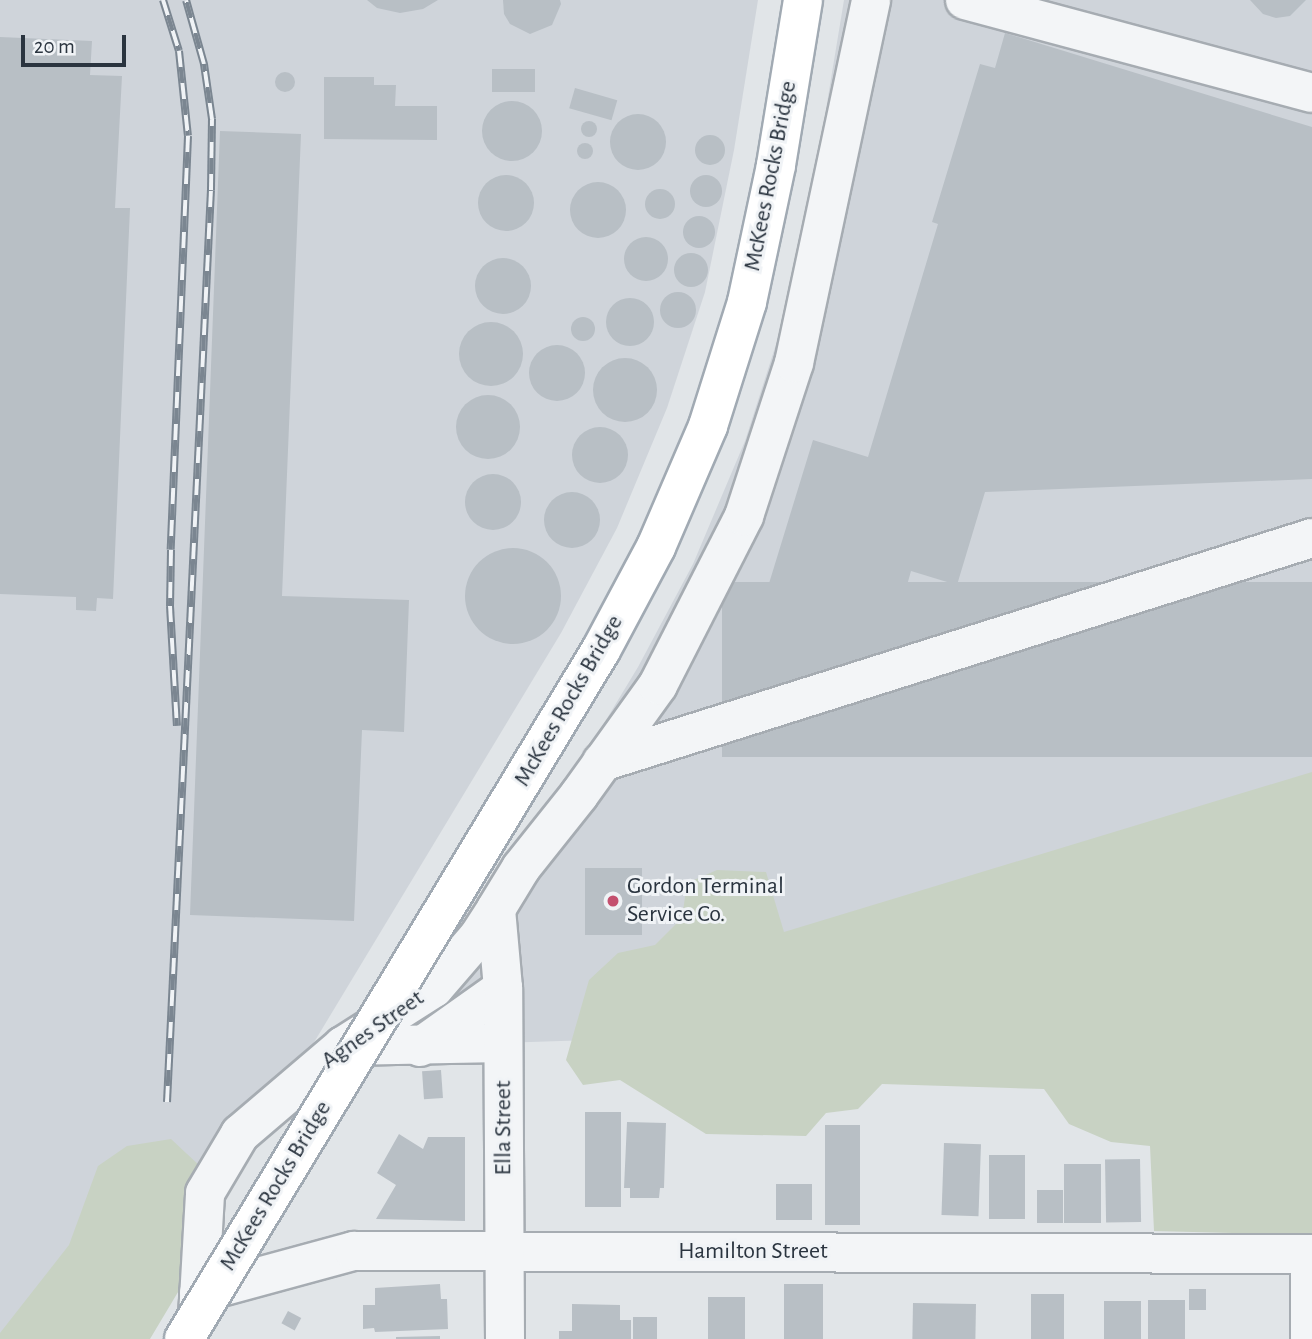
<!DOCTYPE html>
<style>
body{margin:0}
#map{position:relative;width:1312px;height:1339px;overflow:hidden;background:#e1e5e8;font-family:"Alegreya Sans",sans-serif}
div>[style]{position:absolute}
.built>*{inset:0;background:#cfd4da}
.green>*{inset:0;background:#c8d2c3}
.building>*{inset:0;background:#b8bfc5;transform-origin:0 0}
.round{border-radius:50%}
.roads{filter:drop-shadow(2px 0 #a6acb2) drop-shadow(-2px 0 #a6acb2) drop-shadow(0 2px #a6acb2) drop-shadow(0 -2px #a6acb2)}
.minor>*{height:38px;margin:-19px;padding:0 19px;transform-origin:19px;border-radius:19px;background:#f3f5f7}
.rail>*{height:8px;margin-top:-4px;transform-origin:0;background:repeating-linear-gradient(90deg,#f0f3f6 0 16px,#7b8691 0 32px);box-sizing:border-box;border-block:2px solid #7b8691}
.bridges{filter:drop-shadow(2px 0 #a1aab3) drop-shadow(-2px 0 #a1aab3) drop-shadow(0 2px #a1aab3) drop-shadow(0 -2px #a1aab3)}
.major-bridge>*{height:38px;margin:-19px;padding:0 19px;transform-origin:19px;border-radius:19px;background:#fff}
.dots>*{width:19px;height:19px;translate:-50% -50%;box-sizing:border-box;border:4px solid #f0f3f6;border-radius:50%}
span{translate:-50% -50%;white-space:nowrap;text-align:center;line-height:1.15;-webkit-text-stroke:6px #f0f3f6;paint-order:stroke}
.street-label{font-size:24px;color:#2a343f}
.poi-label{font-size:24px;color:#2a343f}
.left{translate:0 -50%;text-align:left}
.scale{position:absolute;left:21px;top:35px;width:105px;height:32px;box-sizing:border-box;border:4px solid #2a343f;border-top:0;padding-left:9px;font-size:21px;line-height:24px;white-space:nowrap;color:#2a343f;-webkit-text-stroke:5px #f0f3f6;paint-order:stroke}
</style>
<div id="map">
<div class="built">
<div style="clip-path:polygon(0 0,758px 0,734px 150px,705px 292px,667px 408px,617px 528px,561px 633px,135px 1339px,0 1339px)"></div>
<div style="clip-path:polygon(844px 0,1312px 0,1312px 1016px,409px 1046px,638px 667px,693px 564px,745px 441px,786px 313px,814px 182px)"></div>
</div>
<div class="green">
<div style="clip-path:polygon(1312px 772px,1312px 1235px,1154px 1231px,1150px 1146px,1111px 1142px,1069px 1124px,1044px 1089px,882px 1084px,858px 1109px,826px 1113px,806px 1136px,706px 1134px,620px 1080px,583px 1085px,566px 1060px,589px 980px,618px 953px,655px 945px,682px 918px,687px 883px,717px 870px,766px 872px,784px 932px)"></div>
<div style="clip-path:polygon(171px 1139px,201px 1167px,221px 1220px,150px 1339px,0 1339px,0 1333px,69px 1245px,98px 1166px,127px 1146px)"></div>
</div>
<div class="building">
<div style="clip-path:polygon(367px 0,438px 0,423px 9px,400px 13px,377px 8px)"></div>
<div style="clip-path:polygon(503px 0,560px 0,561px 4px,552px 25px,530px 34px,510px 24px,504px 14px)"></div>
<div style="clip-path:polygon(1250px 0,1306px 0,1290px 16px,1276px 18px,1263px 14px)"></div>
<div style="clip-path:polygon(1005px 33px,1312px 127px,1312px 479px,985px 492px,957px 585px,911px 571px,900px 610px,853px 596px,843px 627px,763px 603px,813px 440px,868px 457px,938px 224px,932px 222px,980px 64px,995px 68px)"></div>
<div style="clip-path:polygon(0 37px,92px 41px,90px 75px,122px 76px,115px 208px,130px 208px,113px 599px,97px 598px,96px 611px,76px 610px,76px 597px,0 594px)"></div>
<div style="left:535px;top:69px;width:23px;height:43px;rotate:90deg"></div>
<div class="round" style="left:275px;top:72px;width:20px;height:20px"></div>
<div style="clip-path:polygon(324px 77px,374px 77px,374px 85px,396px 85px,395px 106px,437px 106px,437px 140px,324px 139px)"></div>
<div style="left:575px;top:88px;width:44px;height:21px;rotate:16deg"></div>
<div class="round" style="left:482px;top:101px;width:60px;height:60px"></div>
<div class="round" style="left:610px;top:114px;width:56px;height:56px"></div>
<div class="round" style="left:581px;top:121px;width:16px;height:16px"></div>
<div style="clip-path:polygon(220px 131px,301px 134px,282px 596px,409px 600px,404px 732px,362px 730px,354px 921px,190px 915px)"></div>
<div class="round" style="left:695px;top:135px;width:30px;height:30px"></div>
<div class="round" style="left:577px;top:143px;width:16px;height:16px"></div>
<div class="round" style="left:690px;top:175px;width:32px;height:32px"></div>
<div class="round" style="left:478px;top:175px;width:56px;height:56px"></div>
<div class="round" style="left:570px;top:182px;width:56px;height:56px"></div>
<div class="round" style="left:645px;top:189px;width:30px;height:30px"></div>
<div class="round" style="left:683px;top:216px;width:32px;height:32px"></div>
<div class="round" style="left:624px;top:237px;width:44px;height:44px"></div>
<div class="round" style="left:674px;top:253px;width:34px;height:34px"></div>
<div class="round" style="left:475px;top:258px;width:56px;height:56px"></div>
<div class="round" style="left:660px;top:292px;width:36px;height:36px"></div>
<div class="round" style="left:606px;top:298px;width:48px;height:48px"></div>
<div class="round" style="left:571px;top:317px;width:24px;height:24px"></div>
<div class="round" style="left:459px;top:322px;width:64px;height:64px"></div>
<div class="round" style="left:529px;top:345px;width:56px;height:56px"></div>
<div class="round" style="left:593px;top:358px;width:64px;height:64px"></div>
<div class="round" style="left:456px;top:395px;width:64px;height:64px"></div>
<div class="round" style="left:572px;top:427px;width:56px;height:56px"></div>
<div class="round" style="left:465px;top:474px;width:56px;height:56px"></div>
<div class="round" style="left:544px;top:492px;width:56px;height:56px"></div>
<div class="round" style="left:465px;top:548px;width:96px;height:96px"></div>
<div style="left:1312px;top:582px;width:175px;height:590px;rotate:90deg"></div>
<div style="left:585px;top:868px;width:57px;height:67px"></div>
<div style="left:441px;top:1070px;width:28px;height:19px;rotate:86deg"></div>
<div style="left:585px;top:1112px;width:36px;height:95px"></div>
<div style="clip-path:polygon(627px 1122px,666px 1123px,664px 1188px,660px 1188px,659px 1198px,630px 1198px,630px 1188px,624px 1188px)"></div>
<div style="left:825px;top:1125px;width:35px;height:100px"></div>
<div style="clip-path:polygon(399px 1134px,423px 1149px,428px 1137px,465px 1137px,465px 1221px,376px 1219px,396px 1185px,377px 1173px)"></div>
<div style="left:944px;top:1143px;width:37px;height:72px;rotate:2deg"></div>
<div style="left:989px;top:1155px;width:36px;height:64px"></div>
<div style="left:1140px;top:1159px;width:63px;height:35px;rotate:89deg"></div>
<div style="left:1064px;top:1164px;width:37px;height:59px"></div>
<div style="left:776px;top:1184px;width:36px;height:36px"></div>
<div style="left:1037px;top:1190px;width:26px;height:33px"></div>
<div style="clip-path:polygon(440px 1284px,441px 1299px,447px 1299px,448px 1329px,375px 1332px,374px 1328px,363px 1329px,363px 1305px,375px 1305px,375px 1288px)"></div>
<div style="left:784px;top:1284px;width:39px;height:55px"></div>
<div style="left:1189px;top:1289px;width:17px;height:21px"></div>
<div style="left:1064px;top:1294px;width:45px;height:33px;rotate:90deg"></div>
<div style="left:708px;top:1297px;width:37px;height:42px"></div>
<div style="left:1148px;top:1300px;width:37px;height:39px"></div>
<div style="left:1104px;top:1301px;width:37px;height:38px"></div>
<div style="left:913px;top:1303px;width:63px;height:36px;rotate:1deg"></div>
<div style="clip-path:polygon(572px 1304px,620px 1305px,620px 1320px,631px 1320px,631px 1339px,559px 1339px,559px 1331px,572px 1331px)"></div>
<div style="left:288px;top:1311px;width:15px;height:14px;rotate:28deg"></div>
<div style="left:633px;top:1317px;width:24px;height:22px"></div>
<div style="clip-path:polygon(440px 1336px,440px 1339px,396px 1339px,396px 1337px)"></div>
</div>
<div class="roads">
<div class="minor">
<div style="left:965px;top:0;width:359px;rotate:15deg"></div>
<div style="left:602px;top:762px;width:744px;rotate:-17.51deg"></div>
<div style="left:343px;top:1046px;width:160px;rotate:-1.1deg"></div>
<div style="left:420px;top:1047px;width:102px;rotate:-35.4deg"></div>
<div style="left:199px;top:1293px;width:161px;rotate:-15.2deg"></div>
<div style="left:354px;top:1251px;width:958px;rotate:0.18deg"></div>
<div style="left:198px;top:1316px;width:123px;rotate:-86.7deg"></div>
<div style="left:205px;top:1193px;width:69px;rotate:-59.3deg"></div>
<div style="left:240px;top:1134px;width:135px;rotate:-40.5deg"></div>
<div style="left:343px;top:1046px;width:108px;rotate:-32.5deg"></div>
<div style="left:434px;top:988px;width:67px;rotate:-49.2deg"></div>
<div style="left:478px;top:937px;width:33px;rotate:-57deg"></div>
<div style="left:505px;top:1339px;width:351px;rotate:-90.3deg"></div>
<div style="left:503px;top:988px;width:79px;rotate:-95.1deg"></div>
<div style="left:496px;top:909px;width:48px;rotate:-58.6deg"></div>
<div style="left:521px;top:868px;width:93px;rotate:-51.5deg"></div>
<div style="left:579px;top:795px;width:135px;rotate:-54.3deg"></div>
<div style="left:658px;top:685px;width:190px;rotate:-63deg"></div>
<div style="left:744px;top:516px;width:161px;rotate:-71.9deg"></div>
<div style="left:794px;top:363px;width:371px;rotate:-78deg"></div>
<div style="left:1310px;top:1339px;width:85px;rotate:-90deg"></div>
</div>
</div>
<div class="rail">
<div style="left:163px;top:0;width:53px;rotate:72.6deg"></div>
<div style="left:179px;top:51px;width:85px;rotate:84deg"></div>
<div style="left:188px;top:136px;width:414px;rotate:92.4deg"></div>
<div style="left:171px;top:550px;width:56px;rotate:91deg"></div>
<div style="left:170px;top:606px;width:120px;rotate:86.7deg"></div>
<div style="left:167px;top:1102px;width:913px;rotate:-87.24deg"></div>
<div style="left:211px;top:190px;width:71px;rotate:-89.2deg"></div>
<div style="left:212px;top:119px;width:56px;rotate:-98.3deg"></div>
<div style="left:204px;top:64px;width:66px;rotate:-105.7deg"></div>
</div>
<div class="bridges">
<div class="major-bridge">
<div style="left:184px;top:1339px;width:805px;rotate:-58.82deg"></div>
<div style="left:601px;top:650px;width:117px;rotate:-61.9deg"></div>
<div style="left:656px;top:547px;width:132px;rotate:-66.7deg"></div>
<div style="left:708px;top:426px;width:130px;rotate:-72.5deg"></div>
<div style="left:747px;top:302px;width:140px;rotate:-78deg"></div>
<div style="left:776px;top:165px;width:167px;rotate:-80.7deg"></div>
</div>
</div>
<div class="dots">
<div style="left:613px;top:901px;background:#c4506f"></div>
</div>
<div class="street-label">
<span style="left:771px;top:176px;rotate:-79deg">McKees Rocks Bridge</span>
<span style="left:569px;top:701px;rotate:-60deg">McKees Rocks Bridge</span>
<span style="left:373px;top:1030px;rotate:-35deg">Agnes Street</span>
<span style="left:504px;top:1128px;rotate:-90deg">Ella Street</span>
<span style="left:276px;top:1186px;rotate:-59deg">McKees Rocks Bridge</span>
<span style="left:753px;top:1252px">Hamilton Street</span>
</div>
<div class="poi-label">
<span class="left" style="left:627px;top:901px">Gordon Terminal<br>Service Co.</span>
</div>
<div class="scale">20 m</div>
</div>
